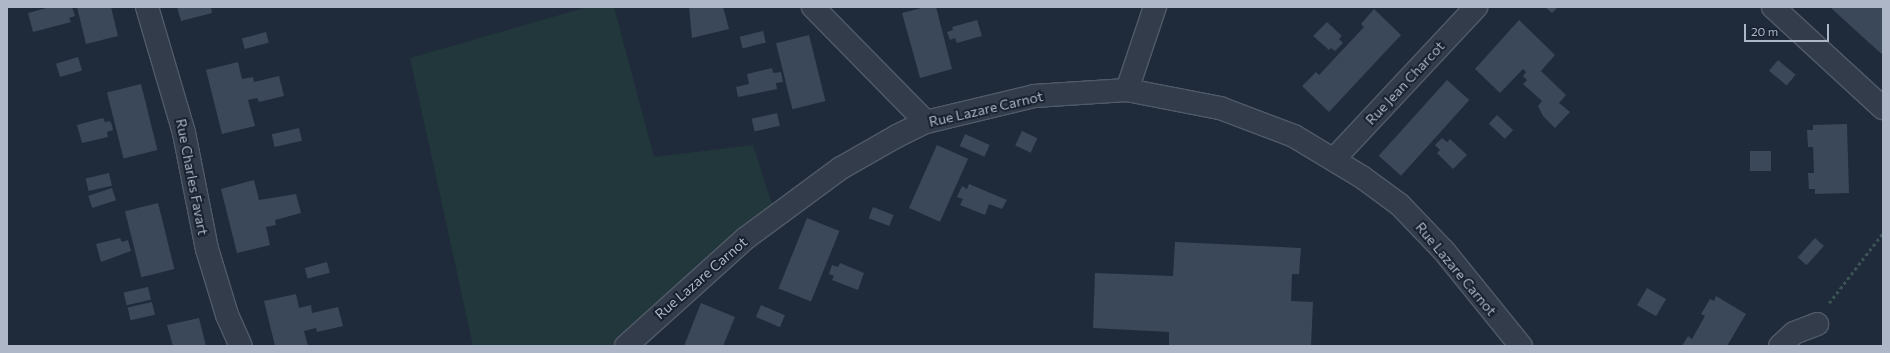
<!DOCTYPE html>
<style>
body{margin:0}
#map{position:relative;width:1890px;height:353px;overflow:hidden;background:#1f2a3a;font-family:Commissioner,sans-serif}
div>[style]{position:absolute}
.green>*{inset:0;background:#21373b}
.building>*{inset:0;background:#3b485a;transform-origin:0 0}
.path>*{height:2.5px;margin-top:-1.25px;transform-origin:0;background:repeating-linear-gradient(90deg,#3c5355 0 3px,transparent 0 6px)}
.roads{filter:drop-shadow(1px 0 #505a68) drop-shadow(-1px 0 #505a68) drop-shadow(0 1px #505a68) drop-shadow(0 -1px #505a68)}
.minor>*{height:22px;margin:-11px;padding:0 11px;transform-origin:11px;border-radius:11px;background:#333c4a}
.tertiary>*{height:22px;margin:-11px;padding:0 11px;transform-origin:11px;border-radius:11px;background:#333c4a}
span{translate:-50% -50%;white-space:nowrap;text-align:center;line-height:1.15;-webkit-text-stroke:4px #18212f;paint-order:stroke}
.street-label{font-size:14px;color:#adb7c7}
.frame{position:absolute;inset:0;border:8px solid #adb7c7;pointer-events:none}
.scale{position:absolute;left:1744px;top:24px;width:85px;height:18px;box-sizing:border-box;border:2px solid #adb7c7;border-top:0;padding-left:5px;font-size:12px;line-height:14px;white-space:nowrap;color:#adb7c7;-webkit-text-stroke:3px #18212f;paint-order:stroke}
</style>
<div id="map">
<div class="green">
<div style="clip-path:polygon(587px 7px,614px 7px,654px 157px,753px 145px,776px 216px,626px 346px,473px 346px,410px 58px)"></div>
</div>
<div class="building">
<div style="clip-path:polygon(50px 7px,72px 7px,75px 16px,69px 18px,71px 22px,33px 32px,28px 13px)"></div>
<div style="clip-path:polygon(77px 7px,111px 7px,118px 36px,86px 44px)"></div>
<div style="clip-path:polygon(177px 7px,211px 7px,212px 13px,181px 21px)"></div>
<div style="clip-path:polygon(689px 7px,723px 7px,729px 29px,692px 38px)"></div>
<div style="clip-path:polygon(925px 7px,936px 7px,952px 69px,920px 78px,902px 13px)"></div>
<div style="clip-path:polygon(1545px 7px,1558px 7px,1552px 13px)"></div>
<div style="clip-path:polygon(1830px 7px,1883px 7px,1883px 55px,1866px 40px)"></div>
<div style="clip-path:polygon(1374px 9px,1401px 35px,1329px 112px,1302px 86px,1316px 72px,1319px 75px,1364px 27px,1361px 24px)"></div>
<div style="clip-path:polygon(977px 20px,982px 36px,957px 43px,955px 38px,950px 40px,947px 32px,953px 30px,952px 27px)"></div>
<div style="clip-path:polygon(1519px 20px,1555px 55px,1541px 71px,1566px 95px,1559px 103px,1570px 112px,1555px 128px,1543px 116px,1538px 106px,1542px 101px,1523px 84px,1527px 80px,1523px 76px,1526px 72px,1523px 69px,1500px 93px,1475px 69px)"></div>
<div style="clip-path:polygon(1327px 22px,1342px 36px,1339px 39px,1343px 43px,1335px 51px,1331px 48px,1329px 50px,1313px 36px)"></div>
<div style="left:763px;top:31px;width:12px;height:24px;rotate:76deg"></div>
<div style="left:266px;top:32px;width:11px;height:25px;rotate:75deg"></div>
<div style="left:809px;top:35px;width:68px;height:34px;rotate:76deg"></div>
<div style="left:78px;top:57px;width:14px;height:23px;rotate:73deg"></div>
<div style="left:1778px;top:60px;width:23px;height:14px;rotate:40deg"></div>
<div style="clip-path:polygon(238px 62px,242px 79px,253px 77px,254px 82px,279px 76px,284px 96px,259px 102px,257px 98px,248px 100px,255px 126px,222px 134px,206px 70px)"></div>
<div style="clip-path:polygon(772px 68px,773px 73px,781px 72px,783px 82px,776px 83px,777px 89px,738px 97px,736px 87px,749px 84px,747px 74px)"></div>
<div style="left:1447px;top:80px;width:30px;height:102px;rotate:42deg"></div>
<div style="left:141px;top:84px;width:68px;height:35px;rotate:76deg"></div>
<div style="left:777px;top:113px;width:13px;height:26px;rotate:77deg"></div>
<div style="left:1497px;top:115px;width:22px;height:12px;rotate:43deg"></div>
<div style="clip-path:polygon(103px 118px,105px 122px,110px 121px,112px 125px,113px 130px,107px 132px,108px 137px,82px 143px,77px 125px)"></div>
<div style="clip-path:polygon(1847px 124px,1849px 193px,1815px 194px,1815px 189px,1809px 189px,1808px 173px,1814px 173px,1813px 147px,1808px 147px,1807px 130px,1813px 130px,1813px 125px)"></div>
<div style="left:299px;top:128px;width:13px;height:28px;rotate:77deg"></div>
<div style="left:1022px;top:131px;width:17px;height:16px;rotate:25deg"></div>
<div style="left:965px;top:134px;width:27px;height:13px;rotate:24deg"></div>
<div style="clip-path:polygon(1442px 138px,1447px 142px,1450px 139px,1467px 155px,1453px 169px,1437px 153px,1440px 150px,1435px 145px)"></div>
<div style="left:937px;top:145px;width:34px;height:69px;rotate:24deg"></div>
<div style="left:1750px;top:151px;width:21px;height:20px"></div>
<div style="left:109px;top:173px;width:13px;height:24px;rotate:77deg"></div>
<div style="clip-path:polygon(254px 180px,259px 200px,296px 194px,301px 213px,275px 220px,276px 225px,266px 227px,270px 245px,237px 253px,221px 189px)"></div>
<div style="clip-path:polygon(969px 184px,1007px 200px,1002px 209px,989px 204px,985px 215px,960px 205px,963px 199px,957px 197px,962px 186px,967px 189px)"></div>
<div style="left:112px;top:188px;width:13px;height:25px;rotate:72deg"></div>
<div style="left:158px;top:203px;width:68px;height:34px;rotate:76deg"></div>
<div style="left:873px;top:207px;width:22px;height:12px;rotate:21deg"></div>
<div style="left:807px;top:218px;width:35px;height:76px;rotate:22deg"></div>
<div style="clip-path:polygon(120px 238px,122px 242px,128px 240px,131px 251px,101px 262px,96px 244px)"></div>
<div style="left:1815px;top:238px;width:12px;height:26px;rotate:42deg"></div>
<div style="clip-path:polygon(1175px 242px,1301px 248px,1299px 274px,1292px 274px,1291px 301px,1313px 302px,1311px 346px,1169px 346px,1169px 332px,1093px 328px,1095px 273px,1173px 276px)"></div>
<div style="left:327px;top:262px;width:11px;height:23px;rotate:75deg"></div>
<div style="clip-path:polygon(840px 263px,864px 273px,858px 290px,832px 280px,834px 276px,829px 274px,832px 265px,838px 267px)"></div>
<div style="left:148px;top:287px;width:13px;height:25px;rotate:77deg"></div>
<div style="left:1647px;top:288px;width:22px;height:20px;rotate:30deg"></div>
<div style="clip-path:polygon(296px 294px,299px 308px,311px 305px,312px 313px,338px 307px,343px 326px,317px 332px,316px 328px,304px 331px,308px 346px,275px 346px,264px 301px)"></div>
<div style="clip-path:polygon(1716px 296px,1746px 314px,1727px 346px,1682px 346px,1688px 336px,1692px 339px,1705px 316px,1701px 314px,1710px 299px,1714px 301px)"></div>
<div style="left:152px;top:302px;width:13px;height:25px;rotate:77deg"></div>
<div style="clip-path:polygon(701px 303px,735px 317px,723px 346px,684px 346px)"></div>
<div style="left:761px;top:305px;width:26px;height:13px;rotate:23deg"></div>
<div style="clip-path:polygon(199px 318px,206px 346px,173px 346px,167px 325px)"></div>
</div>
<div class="path">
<div style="left:1829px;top:303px;width:88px;rotate:-52.4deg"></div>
</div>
<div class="roads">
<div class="minor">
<div style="left:147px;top:7px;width:131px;rotate:73.6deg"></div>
<div style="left:184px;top:133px;width:118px;rotate:78.8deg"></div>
<div style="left:207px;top:249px;width:69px;rotate:73.1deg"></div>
<div style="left:227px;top:315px;width:34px;rotate:66deg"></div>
<div style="left:813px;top:7px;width:161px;rotate:45.5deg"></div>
<div style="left:1127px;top:90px;width:88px;rotate:-71.4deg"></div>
<div style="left:1334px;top:159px;width:208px;rotate:-46.9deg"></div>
<div style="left:626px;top:346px;width:161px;rotate:-42deg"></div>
<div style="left:746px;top:238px;width:118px;rotate:-36.4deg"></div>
<div style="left:841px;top:168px;width:64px;rotate:-29.7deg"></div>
<div style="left:897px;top:136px;width:32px;rotate:-26deg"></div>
<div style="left:926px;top:122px;width:111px;rotate:-13.5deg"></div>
<div style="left:1034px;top:96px;width:93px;rotate:-3.7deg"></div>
<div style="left:1127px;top:90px;width:95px;rotate:11deg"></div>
<div style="left:1220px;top:108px;width:79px;rotate:20.7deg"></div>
<div style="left:1294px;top:136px;width:79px;rotate:31.1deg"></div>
<div style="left:1362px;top:177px;width:47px;rotate:36.4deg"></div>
<div style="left:1400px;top:205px;width:64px;rotate:46.3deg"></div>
<div style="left:1444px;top:251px;width:122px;rotate:51deg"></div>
<div style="left:1780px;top:346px;width:19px;rotate:-43deg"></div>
<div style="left:1794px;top:333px;width:25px;rotate:-21deg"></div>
</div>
<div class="tertiary">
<div style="left:1773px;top:7px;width:149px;rotate:42.6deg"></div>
</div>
</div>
<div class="street-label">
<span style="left:1405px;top:83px;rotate:-47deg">Rue Jean Charcot</span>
<span style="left:986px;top:109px;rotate:-13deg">Rue Lazare Carnot</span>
<span style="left:192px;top:177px;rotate:79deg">Rue Charles Favart</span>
<span style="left:1456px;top:269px;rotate:50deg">Rue Lazare Carnot</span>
<span style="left:701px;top:278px;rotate:-41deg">Rue Lazare Carnot</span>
</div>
<div class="frame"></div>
<div class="scale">20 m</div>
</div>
